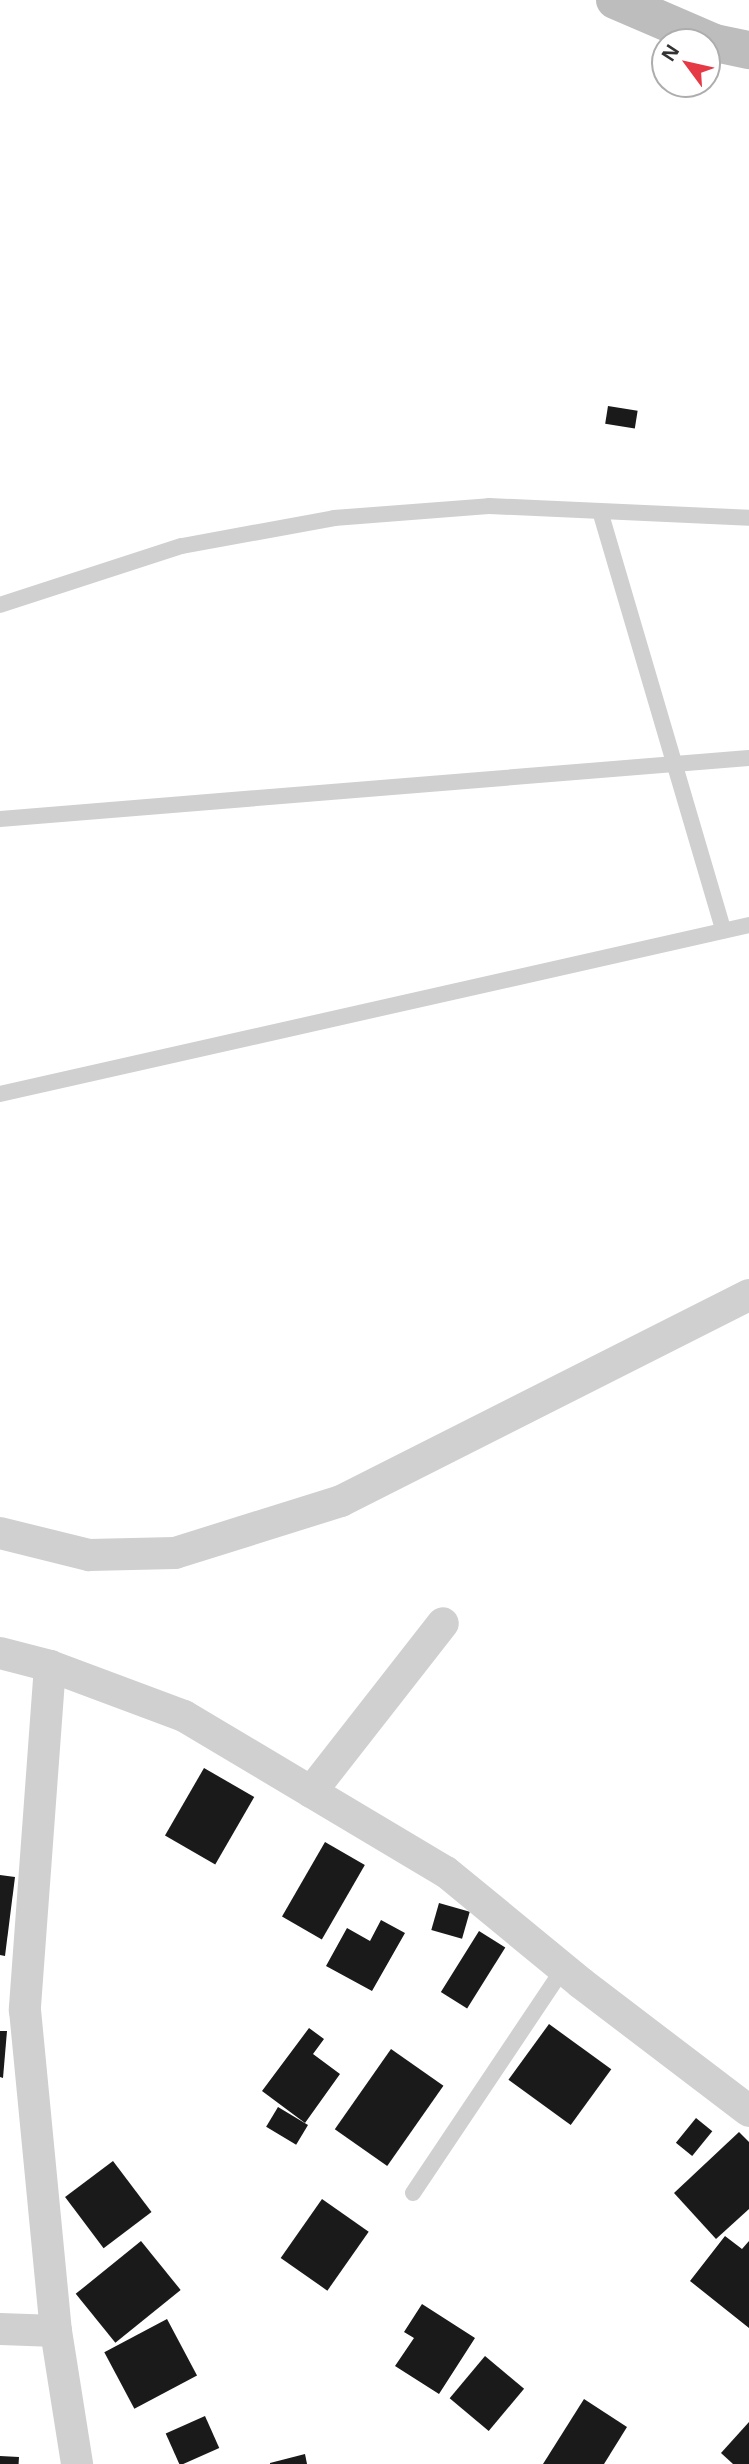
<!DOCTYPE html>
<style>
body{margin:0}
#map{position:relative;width:749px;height:2464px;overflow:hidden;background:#fff;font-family:"Noto Sans",sans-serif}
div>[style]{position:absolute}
.building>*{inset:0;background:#1a1a1a;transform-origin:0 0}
.lane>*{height:16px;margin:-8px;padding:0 8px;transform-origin:8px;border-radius:8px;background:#d0d0d0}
.street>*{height:32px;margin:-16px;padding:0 16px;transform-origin:16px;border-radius:16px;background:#d0d0d0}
.secondary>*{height:38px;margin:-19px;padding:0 19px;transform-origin:19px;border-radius:19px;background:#bdbdbd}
span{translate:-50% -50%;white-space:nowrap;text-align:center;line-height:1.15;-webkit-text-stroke:7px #fff;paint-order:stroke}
.north{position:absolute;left:651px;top:28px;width:70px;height:70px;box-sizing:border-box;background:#fff;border:2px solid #adadad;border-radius:50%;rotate:303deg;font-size:19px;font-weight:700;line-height:28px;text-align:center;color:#333}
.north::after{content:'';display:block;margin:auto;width:24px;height:32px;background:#e63946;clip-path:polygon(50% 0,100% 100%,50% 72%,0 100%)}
</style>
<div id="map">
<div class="building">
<div style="left:608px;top:406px;width:30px;height:18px;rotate:9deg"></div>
<div style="left:204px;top:1768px;width:58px;height:78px;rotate:30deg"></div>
<div style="left:325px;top:1842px;width:46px;height:86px;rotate:30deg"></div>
<div style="clip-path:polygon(0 1875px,15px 1877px,5px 1956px,0 1955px)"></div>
<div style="left:439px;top:1903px;width:32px;height:28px;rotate:16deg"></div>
<div style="clip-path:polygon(381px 1920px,405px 1933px,372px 1991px,326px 1966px,347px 1928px,370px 1941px)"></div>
<div style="left:479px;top:1931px;width:31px;height:72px;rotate:32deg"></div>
<div style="left:549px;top:2024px;width:77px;height:69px;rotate:36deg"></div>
<div style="clip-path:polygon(309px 2028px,324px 2039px,313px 2054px,340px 2074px,305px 2123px,262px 2091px)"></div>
<div style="clip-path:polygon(0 2031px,7px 2031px,3px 2078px,0 2077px)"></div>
<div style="left:391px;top:2049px;width:64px;height:98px;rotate:35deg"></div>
<div style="left:278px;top:2107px;width:35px;height:23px;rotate:31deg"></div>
<div style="left:696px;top:2118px;width:21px;height:32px;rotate:39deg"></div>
<div style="clip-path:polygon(739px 2132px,749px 2142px,749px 2209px,716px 2239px,674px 2193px)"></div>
<div style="left:113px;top:2161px;width:64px;height:60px;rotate:53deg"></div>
<div style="left:322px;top:2199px;width:57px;height:72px;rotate:35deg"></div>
<div style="clip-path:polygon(725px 2236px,742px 2249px,749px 2241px,749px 2328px,690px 2281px)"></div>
<div style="left:141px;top:2241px;width:63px;height:84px;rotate:51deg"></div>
<div style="clip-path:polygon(422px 2304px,475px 2338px,439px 2394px,395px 2366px,414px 2338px,404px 2332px)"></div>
<div style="left:167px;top:2319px;width:64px;height:71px;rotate:62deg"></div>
<div style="left:485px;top:2356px;width:51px;height:55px;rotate:40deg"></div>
<div style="clip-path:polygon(584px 2399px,627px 2427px,604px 2464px,543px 2464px)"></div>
<div style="left:205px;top:2416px;width:35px;height:43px;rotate:66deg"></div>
<div style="clip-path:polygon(749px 2422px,749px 2464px,733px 2464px,721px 2453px)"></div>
<div style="clip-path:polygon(305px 2454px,307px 2464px,270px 2464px,270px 2463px)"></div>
<div style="left:0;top:2456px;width:19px;height:8px;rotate:3deg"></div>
</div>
<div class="lane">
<div style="left:600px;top:511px;width:437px;rotate:73.6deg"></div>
<div style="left:0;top:605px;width:191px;rotate:-18deg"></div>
<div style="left:182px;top:546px;width:155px;rotate:-10.4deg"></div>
<div style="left:334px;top:518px;width:155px;rotate:-4.4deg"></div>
<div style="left:489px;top:506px;width:260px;rotate:2.6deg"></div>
<div style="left:0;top:819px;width:751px;rotate:-4.66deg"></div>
<div style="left:0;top:1094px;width:768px;rotate:-12.71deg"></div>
<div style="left:413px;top:2193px;width:270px;rotate:-56.2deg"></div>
</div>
<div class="street">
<div style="left:0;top:1533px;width:92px;rotate:13.9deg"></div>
<div style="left:89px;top:1555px;width:86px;rotate:-1.3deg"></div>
<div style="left:175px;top:1553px;width:174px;rotate:-17.4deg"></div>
<div style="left:341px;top:1501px;width:457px;rotate:-26.8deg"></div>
<div style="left:0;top:1653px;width:52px;rotate:14.6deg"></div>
<div style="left:50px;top:1666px;width:143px;rotate:20.5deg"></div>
<div style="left:184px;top:1716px;width:305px;rotate:30.8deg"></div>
<div style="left:446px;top:1872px;width:175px;rotate:39.4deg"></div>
<div style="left:581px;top:1983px;width:211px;rotate:37.3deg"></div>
<div style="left:50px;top:1666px;width:345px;rotate:94.2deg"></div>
<div style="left:25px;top:2010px;width:322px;rotate:84.5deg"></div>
<div style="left:56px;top:2331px;width:135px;rotate:81deg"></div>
<div style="left:311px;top:1792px;width:214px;rotate:-52deg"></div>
<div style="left:0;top:2329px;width:56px;rotate:2deg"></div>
</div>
<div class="secondary">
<div style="left:615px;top:0;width:109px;rotate:23.3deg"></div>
<div style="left:715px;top:43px;width:35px;rotate:12deg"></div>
</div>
<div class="north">N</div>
</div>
